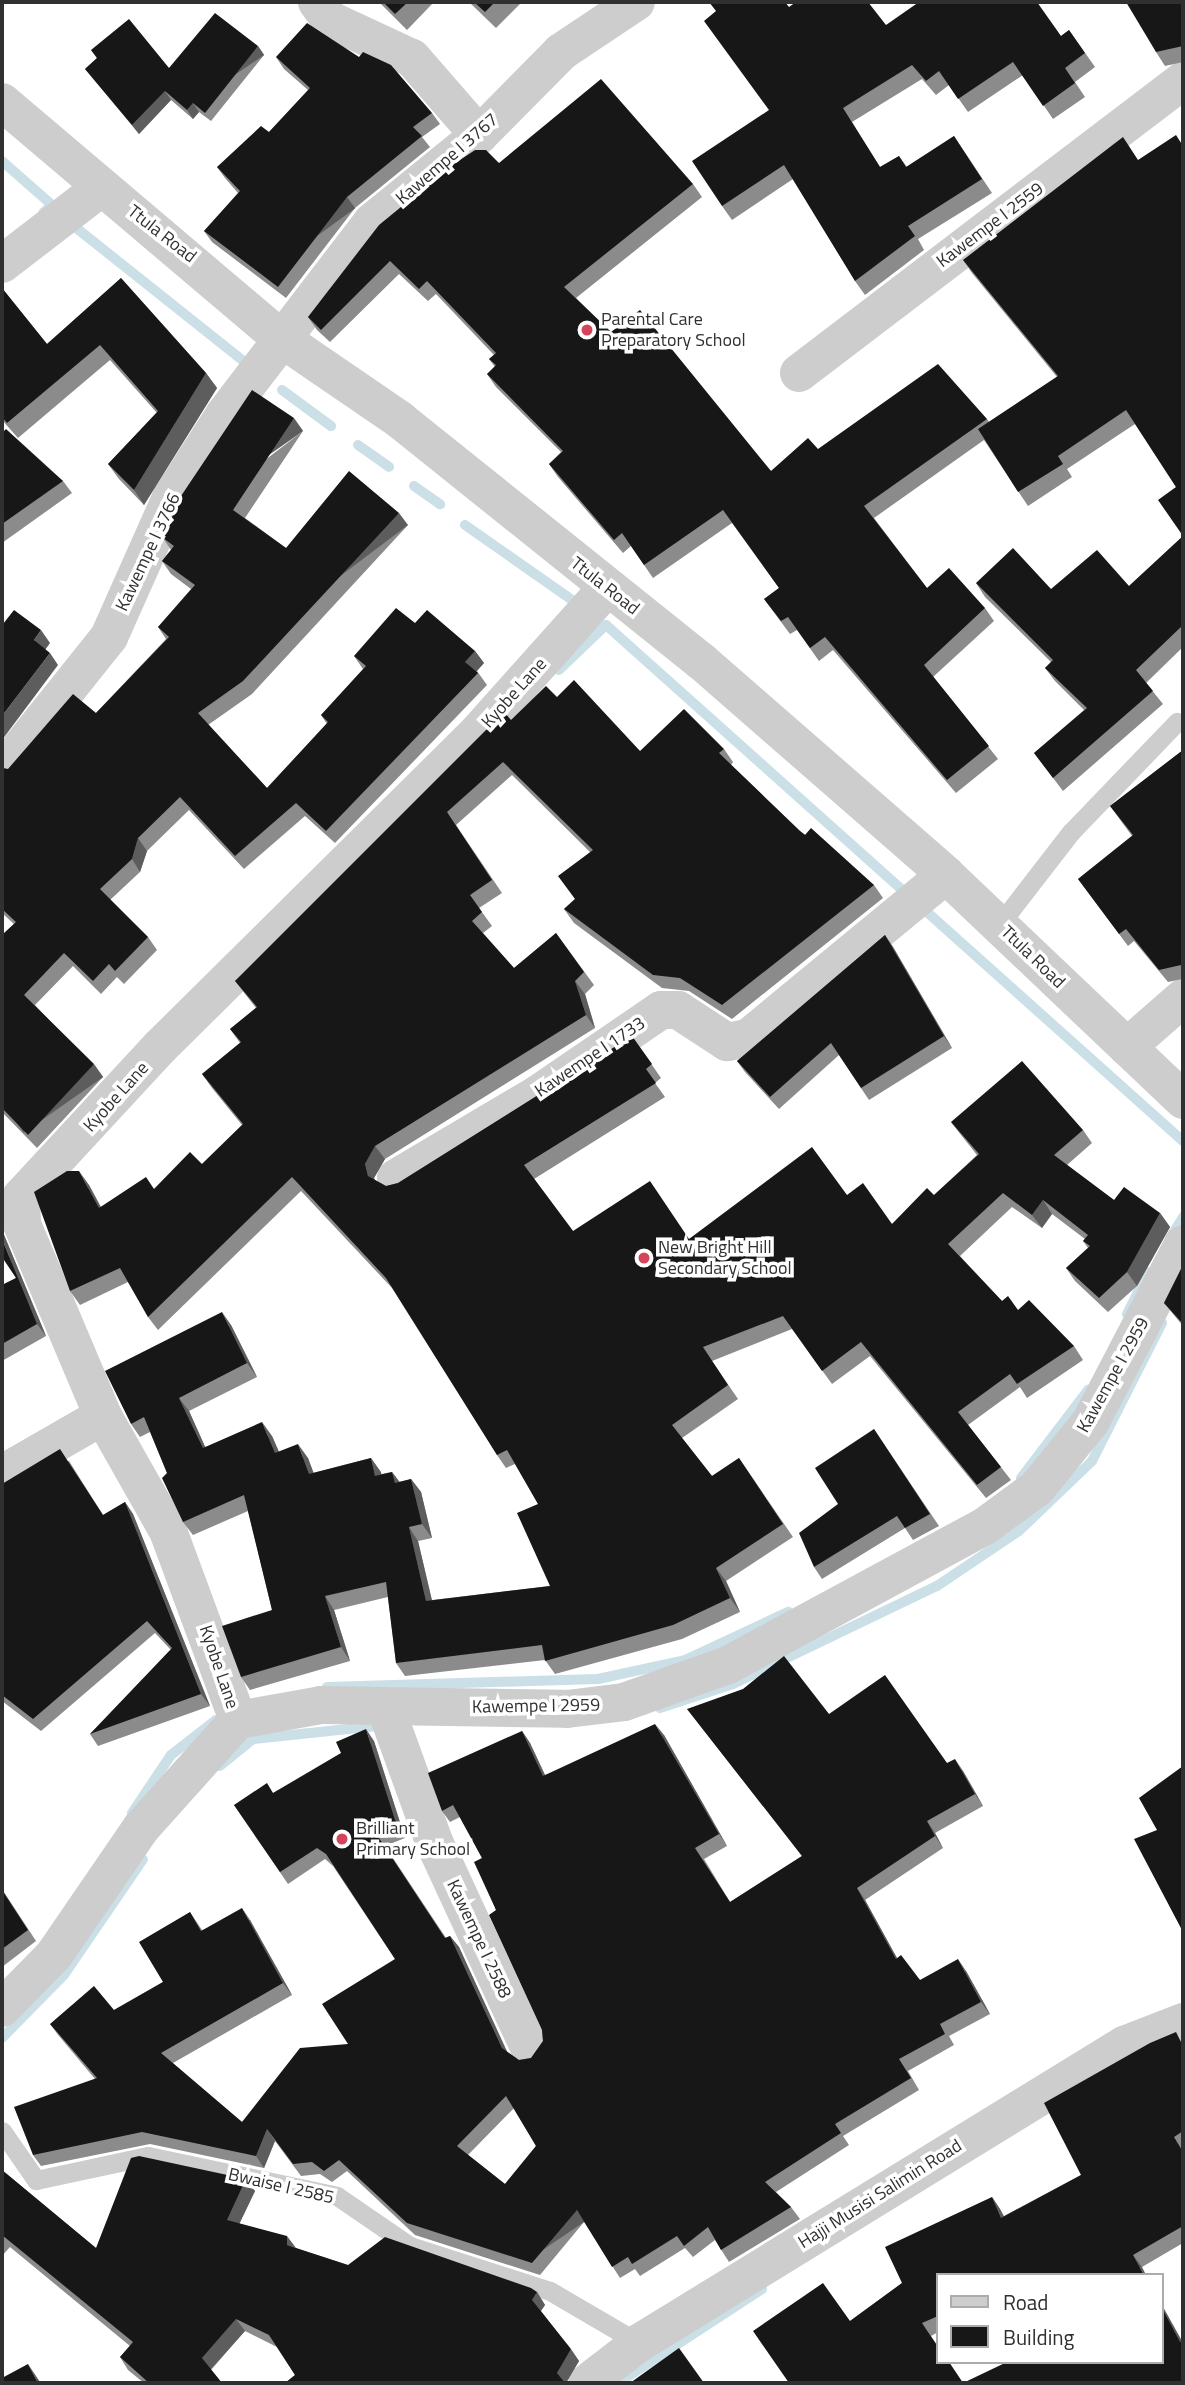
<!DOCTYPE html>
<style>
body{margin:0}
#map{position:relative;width:1185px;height:2385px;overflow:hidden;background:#fff;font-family:"Titillium Web",sans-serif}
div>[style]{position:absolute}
.stream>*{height:10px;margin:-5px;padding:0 5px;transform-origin:5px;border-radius:5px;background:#cbdfe7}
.lane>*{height:19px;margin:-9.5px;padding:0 9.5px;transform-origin:9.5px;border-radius:9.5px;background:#cdcdcd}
.street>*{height:38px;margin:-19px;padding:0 19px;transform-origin:19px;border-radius:19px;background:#cdcdcd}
.wall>*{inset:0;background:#8b8b8b}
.shaded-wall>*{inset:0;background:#5d5d5d;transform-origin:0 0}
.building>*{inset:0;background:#171717}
.dots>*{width:19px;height:19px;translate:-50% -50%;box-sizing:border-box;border:4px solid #fff;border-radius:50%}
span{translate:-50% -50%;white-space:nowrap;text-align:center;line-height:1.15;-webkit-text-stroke:7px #fff;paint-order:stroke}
.street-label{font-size:18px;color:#303030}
.poi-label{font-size:18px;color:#303030}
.left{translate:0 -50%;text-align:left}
.frame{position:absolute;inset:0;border:4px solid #303030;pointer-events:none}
.legend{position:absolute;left:936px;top:2273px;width:228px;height:91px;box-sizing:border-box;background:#fff;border:2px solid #acacac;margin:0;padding:9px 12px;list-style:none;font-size:21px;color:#303030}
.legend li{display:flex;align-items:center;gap:14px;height:35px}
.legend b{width:35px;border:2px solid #acacac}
</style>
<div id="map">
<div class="stream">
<div style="left:2px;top:161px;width:67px;rotate:41.3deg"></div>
<div style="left:52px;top:205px;width:11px;rotate:139deg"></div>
<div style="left:70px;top:223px;width:231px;rotate:38.5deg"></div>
<div style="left:282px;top:390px;width:61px;rotate:36.3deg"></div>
<div style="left:358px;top:445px;width:38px;rotate:35deg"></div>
<div style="left:414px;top:486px;width:32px;rotate:35deg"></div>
<div style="left:465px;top:525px;width:134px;rotate:35deg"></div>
<div style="left:559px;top:670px;width:65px;rotate:-43.8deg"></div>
<div style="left:606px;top:625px;width:774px;rotate:41.81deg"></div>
<div style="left:1170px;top:1238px;width:25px;rotate:-58deg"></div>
<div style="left:1127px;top:1314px;width:47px;rotate:-63.4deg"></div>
<div style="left:1021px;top:1478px;width:111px;rotate:-52.7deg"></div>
<div style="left:327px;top:1687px;width:271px;rotate:-1.7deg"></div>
<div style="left:598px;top:1679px;width:89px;rotate:-12.3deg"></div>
<div style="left:685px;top:1660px;width:114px;rotate:-25deg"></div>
<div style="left:660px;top:1708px;width:77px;rotate:-18.2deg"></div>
<div style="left:733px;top:1684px;width:226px;rotate:-25.7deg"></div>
<div style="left:937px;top:1586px;width:99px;rotate:-33.9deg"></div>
<div style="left:1019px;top:1531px;width:101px;rotate:-43.8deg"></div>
<div style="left:1092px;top:1461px;width:155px;rotate:-63.1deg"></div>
<div style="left:220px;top:1766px;width:43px;rotate:-39.3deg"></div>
<div style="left:253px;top:1739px;width:134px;rotate:-6deg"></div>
<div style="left:132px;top:1813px;width:70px;rotate:-56.1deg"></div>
<div style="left:171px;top:1755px;width:57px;rotate:-37.9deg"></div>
<div style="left:2px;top:2038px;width:88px;rotate:-45.5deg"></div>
<div style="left:64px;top:1975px;width:140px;rotate:-55.7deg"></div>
<div style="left:618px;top:2383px;width:172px;rotate:-33.1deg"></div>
</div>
<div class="lane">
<div style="left:999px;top:925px;width:118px;rotate:-52.3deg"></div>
<div style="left:1071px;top:832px;width:153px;rotate:-46.1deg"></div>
<div style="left:2px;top:2131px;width:60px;rotate:55.2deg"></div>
<div style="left:36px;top:2180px;width:115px;rotate:-12.1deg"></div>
<div style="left:148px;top:2156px;width:193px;rotate:11.9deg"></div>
<div style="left:337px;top:2196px;width:88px;rotate:34.4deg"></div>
<div style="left:410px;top:2246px;width:147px;rotate:17.8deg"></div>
<div style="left:550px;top:2291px;width:103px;rotate:30.3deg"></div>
</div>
<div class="street">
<div style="left:317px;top:2px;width:22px;rotate:54deg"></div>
<div style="left:330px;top:20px;width:90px;rotate:24.9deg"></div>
<div style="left:412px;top:58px;width:102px;rotate:49deg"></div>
<div style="left:2px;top:102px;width:363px;rotate:40.3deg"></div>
<div style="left:279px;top:337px;width:147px;rotate:34.4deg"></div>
<div style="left:400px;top:420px;width:386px;rotate:38.7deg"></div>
<div style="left:701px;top:661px;width:325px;rotate:41.1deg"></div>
<div style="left:946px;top:875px;width:327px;rotate:43.5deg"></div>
<div style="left:2px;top:264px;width:126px;rotate:-37.6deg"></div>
<div style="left:799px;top:373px;width:483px;rotate:-37.3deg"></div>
<div style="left:10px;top:761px;width:159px;rotate:-51.4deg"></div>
<div style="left:109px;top:637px;width:152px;rotate:-66deg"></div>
<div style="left:171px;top:498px;width:98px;rotate:-57.4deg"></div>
<div style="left:224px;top:415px;width:243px;rotate:-52.5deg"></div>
<div style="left:372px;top:222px;width:138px;rotate:-39.1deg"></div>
<div style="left:479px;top:135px;width:117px;rotate:-45.3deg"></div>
<div style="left:561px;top:52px;width:90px;rotate:-33.7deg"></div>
<div style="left:1127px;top:1047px;width:74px;rotate:-41.2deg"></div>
<div style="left:396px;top:1178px;width:165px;rotate:-30.6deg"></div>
<div style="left:538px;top:1094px;width:149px;rotate:-34.3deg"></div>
<div style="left:661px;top:1010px;width:17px"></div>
<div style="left:678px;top:1010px;width:59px;rotate:33.1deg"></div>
<div style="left:727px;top:1042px;width:21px;rotate:-11deg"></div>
<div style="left:748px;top:1038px;width:256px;rotate:-39.5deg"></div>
<div style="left:2px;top:1474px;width:116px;rotate:-29.9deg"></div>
<div style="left:386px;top:1709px;width:144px;rotate:70.1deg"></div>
<div style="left:435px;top:1844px;width:227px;rotate:65.2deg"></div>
<div style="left:238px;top:1720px;width:202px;rotate:-110.3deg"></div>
<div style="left:168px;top:1531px;width:132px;rotate:-119.5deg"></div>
<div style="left:103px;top:1416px;width:208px;rotate:-112.9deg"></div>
<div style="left:22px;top:1224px;width:27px;rotate:-92deg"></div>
<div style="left:21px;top:1197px;width:206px;rotate:-47.2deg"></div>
<div style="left:161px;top:1046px;width:448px;rotate:-44.7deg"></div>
<div style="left:479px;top:731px;width:192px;rotate:-48.2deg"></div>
<div style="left:2px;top:2008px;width:74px;rotate:-45.5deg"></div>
<div style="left:54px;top:1955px;width:154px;rotate:-55.6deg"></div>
<div style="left:141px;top:1828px;width:145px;rotate:-48.1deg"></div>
<div style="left:238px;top:1720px;width:84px;rotate:-10.2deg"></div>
<div style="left:321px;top:1705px;width:246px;rotate:0.9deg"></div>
<div style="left:567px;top:1709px;width:57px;rotate:-7deg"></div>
<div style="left:624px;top:1702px;width:110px;rotate:-19.6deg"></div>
<div style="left:728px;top:1665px;width:292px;rotate:-28.4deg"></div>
<div style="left:985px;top:1526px;width:64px;rotate:-36.2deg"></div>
<div style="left:1037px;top:1488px;width:86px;rotate:-51.1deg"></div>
<div style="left:1091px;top:1421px;width:199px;rotate:-62.5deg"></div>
<div style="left:587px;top:2383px;width:66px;rotate:-37.6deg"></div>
<div style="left:639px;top:2343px;width:569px;rotate:-31.57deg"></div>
<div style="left:1124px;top:2045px;width:63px;rotate:-21.3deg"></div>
</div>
<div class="wall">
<div style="clip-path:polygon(379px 2px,434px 2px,407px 30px)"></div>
<div style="clip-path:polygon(469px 2px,522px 2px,496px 28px)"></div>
<div style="clip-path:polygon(1183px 2px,1183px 62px,1165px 66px,1156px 52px)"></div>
<div style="clip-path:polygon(789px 7px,886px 25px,1061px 36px,1069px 30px,1095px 67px,1075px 82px,1085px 97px,1053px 119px,1023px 75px,968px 112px,949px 85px,936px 95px,922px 79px,852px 122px,880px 167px,899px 156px,907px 167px,954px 136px,992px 193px,918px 239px,924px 250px,865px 295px,855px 281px,793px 179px,732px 220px,722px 206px,769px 110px)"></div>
<div style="clip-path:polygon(258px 46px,264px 55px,211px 121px,199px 112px,193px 119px,171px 100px,139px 134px,85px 69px,97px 58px,91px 50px,169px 68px)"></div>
<div style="clip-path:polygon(276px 57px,432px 113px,440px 124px,422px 137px,430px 147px,355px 208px,286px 298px,212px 242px,204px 231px,238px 193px,225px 178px,217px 167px,269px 132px,308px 90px,284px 69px)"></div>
<div style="clip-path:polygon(1183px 145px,1183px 647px,1146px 683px,1163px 704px,1063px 791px,1034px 753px,1084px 710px,1055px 681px,1045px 668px,1051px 662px,985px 597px,976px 583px,1051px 589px,1129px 586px,1183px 536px,1176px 487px,1135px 424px,1067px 469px,1072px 477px,1028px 506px,984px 440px,874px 518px,927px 588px,985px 608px,994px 621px,933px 677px,998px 759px,956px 793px,833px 650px,819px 661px,797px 630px,790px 634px,764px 599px,779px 588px,732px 523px,653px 578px,631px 546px,623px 553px,558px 477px,549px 464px,561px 452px,496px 387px,487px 374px,495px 367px,489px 359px,494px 355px,436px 294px,428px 301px,399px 274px,330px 342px,317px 330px,308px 317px,499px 163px,693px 184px,702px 197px,576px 298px,611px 332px,771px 471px,818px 449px,987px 419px,989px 422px,1057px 377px,972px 273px,963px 260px,1139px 160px)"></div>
<div style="clip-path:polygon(121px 278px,206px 373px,217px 388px,144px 505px,119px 479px,108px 464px,157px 413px,110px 360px,18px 438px,2px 420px,2px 288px,47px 344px)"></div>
<div style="clip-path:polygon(303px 431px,245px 518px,286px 548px,408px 525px,252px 694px,208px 725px,267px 788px,327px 724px,321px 715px,363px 669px,354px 656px,415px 623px,475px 651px,484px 663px,477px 671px,487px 685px,335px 843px,305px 816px,244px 869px,189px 810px,147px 851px,140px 872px,110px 900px,148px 937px,157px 950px,124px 984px,117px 977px,101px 994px,73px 966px,35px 1005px,103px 1077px,37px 1148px,2px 1112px,2px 935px,14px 924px,2px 913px,2px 768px,8px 769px,96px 713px,166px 639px,158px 627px,191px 589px,171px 574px,162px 561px,171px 550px,163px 538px)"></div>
<div style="clip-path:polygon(2px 433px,63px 481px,72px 493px,2px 543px)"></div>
<div style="clip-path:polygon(557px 697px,640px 751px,724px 749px,733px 762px,731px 765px,800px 831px,874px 885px,883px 898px,732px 1019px,689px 991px,662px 988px,574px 923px,564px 909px,575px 899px,590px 852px,512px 775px,456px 825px,502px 893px,479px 908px,492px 926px,483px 933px,514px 968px,556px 933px,594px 985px,585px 994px,595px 1028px,385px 1159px,374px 1178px,375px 1180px,386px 1186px,398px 1183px,632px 1036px,661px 1078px,655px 1083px,665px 1097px,534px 1179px,573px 1231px,689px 1239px,847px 1195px,892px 1224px,934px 1195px,977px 1155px,961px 1135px,951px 1122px,1083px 1130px,1092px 1143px,1067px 1165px,1114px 1200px,1160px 1213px,1170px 1227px,1137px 1286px,1108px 1312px,1075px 1281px,1066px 1268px,1088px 1248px,1083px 1241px,1085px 1239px,1052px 1214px,1042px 1228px,1012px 1207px,960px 1256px,1002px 1301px,1018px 1310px,1074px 1346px,1083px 1360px,1027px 1398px,1020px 1387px,968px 1425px,1011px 1480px,986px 1498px,870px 1356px,832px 1384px,792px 1329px,712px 1361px,738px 1399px,682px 1438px,712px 1476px,739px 1458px,793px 1537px,726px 1581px,740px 1612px,682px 1639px,555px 1674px,545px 1660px,405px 1676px,396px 1663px,388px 1597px,334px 1610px,350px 1661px,250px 1690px,241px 1677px,272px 1610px,248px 1511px,193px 1535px,183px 1522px,167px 1473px,150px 1432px,140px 1437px,131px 1424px,231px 1325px,257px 1377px,189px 1411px,205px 1447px,272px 1436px,279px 1452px,308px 1458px,313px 1473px,371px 1458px,381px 1474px,392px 1472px,399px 1482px,411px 1479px,421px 1492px,432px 1538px,418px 1541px,432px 1600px,550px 1586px,538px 1504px,515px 1464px,506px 1468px,497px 1455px,392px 1288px,301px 1191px,158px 1330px,148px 1317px,128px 1282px,80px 1305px,70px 1291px,89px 1185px,101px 1207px,154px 1189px,202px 1164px,242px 1125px,212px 1088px,202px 1074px,240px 1043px,230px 1029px,256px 1008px,235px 981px,511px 720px)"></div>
<div style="clip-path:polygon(1183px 750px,1183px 979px,1168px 982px,1134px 941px,1128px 946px,1078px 879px,1132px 836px,1110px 806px)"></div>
<div style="clip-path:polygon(885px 935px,893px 947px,952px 1048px,869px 1100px,839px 1055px,779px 1109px,745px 1072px,737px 1061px)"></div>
<div style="clip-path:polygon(2px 1230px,46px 1336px,2px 1361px,2px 1285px,16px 1278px)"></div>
<div style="clip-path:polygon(1183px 1265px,1183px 1326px,1164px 1303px)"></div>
<div style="clip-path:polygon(874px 1429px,939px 1526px,913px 1540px,905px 1528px,822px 1579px,814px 1567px,838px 1504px)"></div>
<div style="clip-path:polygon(69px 1461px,103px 1515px,125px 1502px,133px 1514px,210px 1706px,98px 1746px,90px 1734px,171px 1650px,155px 1633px,41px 1731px,2px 1701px,2px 1484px)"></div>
<div style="clip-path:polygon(evenodd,687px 1709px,829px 1714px,947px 1763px,963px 1771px,983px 1806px,935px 1833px,943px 1848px,865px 1900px,897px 1958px,920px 1980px,966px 1971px,990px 2014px,949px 2036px,954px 2045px,908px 2071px,919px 2090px,843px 2136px,849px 2145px,776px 2192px,791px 2207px,800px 2219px,729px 2262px,715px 2240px,693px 2257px,685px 2248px,640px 2276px,635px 2269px,620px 2278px,584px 2222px,540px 2275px,415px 2235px,347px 2171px,332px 2182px,320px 2174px,301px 2176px,275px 2141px,264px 2168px,150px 2144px,41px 2166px,33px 2155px,95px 2079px,59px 2036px,50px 2024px,114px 2010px,163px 1982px,190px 1912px,202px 1930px,250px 1920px,292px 1995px,173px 2063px,242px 2122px,348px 2044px,395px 1959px,333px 1866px,325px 1859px,288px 1884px,234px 1805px,273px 1793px,374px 1741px,405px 1838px,385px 1846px,446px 1938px,450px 1936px,459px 1947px,506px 2051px,519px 2060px,531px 2058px,543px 2041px,542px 2030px,496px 1910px,482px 1858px,460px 1817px,450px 1822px,442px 1811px,522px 1731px,530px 1743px,545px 1775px,664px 1735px,727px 1846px,704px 1859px,730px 1902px,802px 1856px,687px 1709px,514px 2108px,536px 2146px,505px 2184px,468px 2155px,514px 2108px)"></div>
<div style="clip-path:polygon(2px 1889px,36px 1941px,2px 1967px)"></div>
<div style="clip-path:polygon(1183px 2043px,1183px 2149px,1182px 2149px,1183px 2151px,1183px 2243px,1142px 2267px,938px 2275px,938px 2332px,931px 2336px,963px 2383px,1183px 2383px,789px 2383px,850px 2321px,902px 2283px,992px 2197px,1000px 2209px,1004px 2216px,1081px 2175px)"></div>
<div style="clip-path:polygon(2px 2170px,96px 2248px,246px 2179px,255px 2191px,239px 2224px,295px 2248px,348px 2265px,537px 2292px,545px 2305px,541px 2311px,579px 2361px,566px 2383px,285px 2383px,295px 2375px,277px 2347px,245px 2331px,211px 2370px,222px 2383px,144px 2383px,128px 2370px,120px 2357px,130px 2346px,10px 2247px,2px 2256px)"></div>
</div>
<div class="shaded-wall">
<div style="left:258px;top:46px;width:11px;height:85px;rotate:56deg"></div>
<div style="clip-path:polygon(165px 91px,171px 100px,139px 134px,132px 125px)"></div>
<div style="clip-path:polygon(193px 103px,199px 112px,193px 119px,187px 110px)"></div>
<div style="left:347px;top:197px;width:14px;height:113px;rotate:54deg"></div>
<div style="clip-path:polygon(206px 373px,217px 388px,144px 505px,134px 490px)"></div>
<div style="left:294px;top:418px;width:16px;height:110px;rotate:55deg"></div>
<div style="left:399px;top:513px;width:15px;height:229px;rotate:53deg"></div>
<div style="clip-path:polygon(41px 630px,50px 643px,43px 653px,34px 640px)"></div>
<div style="clip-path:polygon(475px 651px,484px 663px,474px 674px,465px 662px)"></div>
<div style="clip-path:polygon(50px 653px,58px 665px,2px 740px,2px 716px)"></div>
<div style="clip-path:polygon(138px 838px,147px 851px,140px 872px,132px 859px)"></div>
<div style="clip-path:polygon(885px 935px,893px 947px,952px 1048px,944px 1036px)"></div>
<div style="clip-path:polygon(575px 981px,585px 994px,595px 1028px,586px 1015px)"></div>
<div style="left:94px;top:1064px;width:16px;height:97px;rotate:55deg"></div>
<div style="clip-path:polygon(375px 1146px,385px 1159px,374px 1178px,378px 1190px,368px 1176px,365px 1164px)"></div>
<div style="clip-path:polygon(79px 1171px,89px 1185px,108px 1221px,99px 1208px)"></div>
<div style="clip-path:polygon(1043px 1200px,1052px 1214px,1042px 1228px,1032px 1215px)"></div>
<div style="clip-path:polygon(1160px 1213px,1170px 1227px,1137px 1286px,1127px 1272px)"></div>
<div style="clip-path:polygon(2px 1230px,46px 1336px,37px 1324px,2px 1239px)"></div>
<div style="clip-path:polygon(222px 1312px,231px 1325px,257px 1377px,247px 1363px)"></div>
<div style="clip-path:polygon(179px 1398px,189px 1411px,212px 1462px,203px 1448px)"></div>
<div style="clip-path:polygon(262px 1422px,272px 1436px,285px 1466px,275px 1453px)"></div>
<div style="clip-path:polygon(298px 1444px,308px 1458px,319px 1487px,309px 1474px)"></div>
<div style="clip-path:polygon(371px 1458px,381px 1472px,384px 1489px,375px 1476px)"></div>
<div style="clip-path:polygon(392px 1472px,402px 1485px,395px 1483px)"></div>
<div style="clip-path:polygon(411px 1479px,421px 1492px,432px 1538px,422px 1524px)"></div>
<div style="clip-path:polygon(125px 1502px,133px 1514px,210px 1706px,201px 1694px)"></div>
<div style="clip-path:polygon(409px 1527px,418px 1541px,435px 1614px,426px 1601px)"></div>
<div style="clip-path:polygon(716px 1568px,726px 1581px,740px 1612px,730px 1598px)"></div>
<div style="clip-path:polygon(325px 1596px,334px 1610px,350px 1661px,341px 1647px)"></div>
<div style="clip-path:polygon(655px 1724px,664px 1735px,727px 1846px,719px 1834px)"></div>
<div style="clip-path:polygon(366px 1729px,374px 1741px,405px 1838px,397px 1826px)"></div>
<div style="clip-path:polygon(522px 1731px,530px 1743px,551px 1788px,543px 1776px)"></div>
<div style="clip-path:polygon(955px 1759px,963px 1771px,983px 1806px,975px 1794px)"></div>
<div style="clip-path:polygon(927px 1821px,935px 1833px,943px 1848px,935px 1836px)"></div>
<div style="clip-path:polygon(857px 1888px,865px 1900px,904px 1971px,896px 1959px)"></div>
<div style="clip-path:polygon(242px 1908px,250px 1920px,292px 1995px,283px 1983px)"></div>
<div style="clip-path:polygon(450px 1936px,459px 1947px,511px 2060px,502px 2048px)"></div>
<div style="clip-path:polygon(958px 1959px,966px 1971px,990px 2014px,981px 2002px)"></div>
<div style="clip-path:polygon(267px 2129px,275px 2141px,264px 2168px,256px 2156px)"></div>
<div style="clip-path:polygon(246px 2179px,255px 2191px,235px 2233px,227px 2220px)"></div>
<div style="clip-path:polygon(992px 2197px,1000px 2209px,1010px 2230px,1001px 2218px)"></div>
<div style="left:577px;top:2210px;width:14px;height:70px;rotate:56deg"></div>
<div style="clip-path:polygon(287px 2236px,296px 2248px,287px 2245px)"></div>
<div style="clip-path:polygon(1133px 2255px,1142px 2267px,1146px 2275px,1144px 2275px)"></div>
<div style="clip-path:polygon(537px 2292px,545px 2305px,540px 2312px,532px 2300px)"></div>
<div style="left:1162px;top:2305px;width:43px;height:3px;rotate:61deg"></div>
<div style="clip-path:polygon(236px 2319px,245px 2331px,210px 2370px,202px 2358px)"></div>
<div style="clip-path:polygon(571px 2349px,579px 2361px,566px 2383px,564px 2383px,557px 2373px)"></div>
<div style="clip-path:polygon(28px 2364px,40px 2382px,41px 2383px,38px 2383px)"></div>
</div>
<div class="building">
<div style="clip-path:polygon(383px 2px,408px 2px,395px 14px)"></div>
<div style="clip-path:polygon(474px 2px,495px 2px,485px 12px)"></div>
<div style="clip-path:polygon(709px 2px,785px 2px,789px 7px,796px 2px,868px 2px,886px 25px,919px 2px,1037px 2px,1061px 36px,1069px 30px,1085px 53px,1065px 68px,1075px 83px,1043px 106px,1013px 62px,958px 99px,939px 71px,926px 81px,912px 65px,843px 108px,880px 167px,899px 156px,906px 167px,954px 136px,982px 179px,908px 226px,915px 236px,855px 281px,784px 165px,722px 206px,692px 161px,769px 110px,704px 21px,716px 11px)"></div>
<div style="clip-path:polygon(1126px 2px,1183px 2px,1183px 46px,1156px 52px)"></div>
<div style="clip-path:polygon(215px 13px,258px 46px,205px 113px,193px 103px,187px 110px,165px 91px,132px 125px,85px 69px,97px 58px,91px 50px,129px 19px,169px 68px)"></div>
<div style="clip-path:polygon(307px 23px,359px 57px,363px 52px,391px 65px,432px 113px,413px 127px,422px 136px,347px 197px,278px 287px,204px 231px,240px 191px,217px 167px,261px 126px,269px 132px,310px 88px,276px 57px)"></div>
<div style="clip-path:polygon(601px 79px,693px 184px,564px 287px,611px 332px,640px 310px,771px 471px,808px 438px,818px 449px,938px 364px,987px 419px,864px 506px,927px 588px,949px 568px,985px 608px,924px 665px,989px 746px,947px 780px,825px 637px,810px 648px,788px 617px,781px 621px,764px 599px,779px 588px,723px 510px,644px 565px,622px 533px,614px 540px,549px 464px,563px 451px,487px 374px,496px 365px,489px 359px,496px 353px,427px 281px,419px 289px,390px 261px,321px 330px,308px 317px,379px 225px,451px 166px,475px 150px,486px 150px,499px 163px)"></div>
<div style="clip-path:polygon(1176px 135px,1183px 146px,1183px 625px,1136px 670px,1153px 691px,1053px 778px,1034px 753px,1087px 708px,1045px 668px,1053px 660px,976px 583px,1013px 548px,1051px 589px,1097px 550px,1129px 586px,1183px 536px,1158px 500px,1176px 487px,1126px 410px,1058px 456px,1063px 464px,1018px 492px,978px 429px,1058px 376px,963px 260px,1123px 137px,1138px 160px)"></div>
<div style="clip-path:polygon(121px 278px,206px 373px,134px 490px,108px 464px,158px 411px,100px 345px,7px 423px,2px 417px,2px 288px,47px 344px)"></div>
<div style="clip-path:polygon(252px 390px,294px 418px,233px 510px,286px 548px,349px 471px,399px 513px,243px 681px,198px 713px,267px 788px,328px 722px,321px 715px,366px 666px,354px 656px,396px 608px,415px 623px,427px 610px,475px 651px,465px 662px,478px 673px,326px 831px,296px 803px,235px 856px,180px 797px,138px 838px,132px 859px,100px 889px,148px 937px,115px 971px,109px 964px,93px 981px,64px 953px,24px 995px,94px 1064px,28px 1135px,2px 1108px,2px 935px,16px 922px,2px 909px,2px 768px,8px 769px,73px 694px,96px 713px,169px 637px,158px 627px,195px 585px,162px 561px,174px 546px,163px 538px,181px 496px)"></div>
<div style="clip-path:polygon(6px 429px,63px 481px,2px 524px,2px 433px)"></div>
<div style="clip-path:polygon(14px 610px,41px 630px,34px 640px,50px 653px,2px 716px,2px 623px,3px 624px)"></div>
<div style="clip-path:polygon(574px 680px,640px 751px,684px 709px,724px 749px,719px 753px,800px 831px,805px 835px,811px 828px,874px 885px,722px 1005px,680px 978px,653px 975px,564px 909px,575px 899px,558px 876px,593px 850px,503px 762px,447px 812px,492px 880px,470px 895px,482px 912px,472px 921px,514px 968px,556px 933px,584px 972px,575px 981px,586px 1015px,375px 1146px,365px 1164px,368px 1176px,386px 1186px,398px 1183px,632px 1036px,652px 1064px,646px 1069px,656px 1083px,524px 1165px,573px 1231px,650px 1181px,689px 1239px,812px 1147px,847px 1195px,863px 1183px,892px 1224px,927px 1188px,934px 1195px,979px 1154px,951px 1122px,1022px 1061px,1083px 1130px,1054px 1155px,1114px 1200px,1124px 1187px,1160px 1213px,1127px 1272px,1099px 1298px,1066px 1268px,1090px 1246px,1083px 1241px,1088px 1235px,1043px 1200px,1032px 1215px,1003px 1193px,948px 1244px,1002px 1301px,1008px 1296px,1018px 1310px,1029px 1300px,1074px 1346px,1017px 1384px,1010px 1374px,958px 1412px,1001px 1467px,977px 1485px,861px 1342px,822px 1371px,783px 1316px,703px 1347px,728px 1385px,672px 1425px,712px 1476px,739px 1458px,783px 1524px,716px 1568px,730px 1598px,673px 1625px,545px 1661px,542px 1645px,396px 1663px,386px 1582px,325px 1596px,341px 1647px,241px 1677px,222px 1626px,272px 1610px,244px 1495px,183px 1522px,162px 1478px,167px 1473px,144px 1417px,131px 1424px,105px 1371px,222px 1312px,247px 1363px,179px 1398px,203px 1448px,262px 1422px,275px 1453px,298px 1444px,309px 1474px,371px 1458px,375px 1476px,392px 1472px,395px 1483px,411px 1479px,422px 1524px,409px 1527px,426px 1601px,550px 1586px,517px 1513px,538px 1504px,507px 1450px,497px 1455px,386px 1278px,292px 1177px,148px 1317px,120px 1268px,70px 1291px,34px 1192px,67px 1171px,79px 1171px,99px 1208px,146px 1177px,154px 1189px,190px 1152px,202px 1164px,243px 1124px,202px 1074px,241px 1042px,230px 1029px,257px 1007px,235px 981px,504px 712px,511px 720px,546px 686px,557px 697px)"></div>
<div style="clip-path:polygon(1183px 750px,1183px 963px,1181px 965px,1159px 970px,1126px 929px,1119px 934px,1078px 879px,1133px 835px,1110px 806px)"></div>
<div style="clip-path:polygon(885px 935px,944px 1036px,861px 1088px,831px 1043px,770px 1097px,737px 1061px)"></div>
<div style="clip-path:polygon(2px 1239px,37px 1324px,2px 1344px,2px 1285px,16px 1278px,2px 1257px)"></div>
<div style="clip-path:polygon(1183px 1265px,1183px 1324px,1164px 1303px)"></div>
<div style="clip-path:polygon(874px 1429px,930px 1514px,905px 1528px,897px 1516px,814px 1567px,799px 1533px,838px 1504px,815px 1468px)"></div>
<div style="clip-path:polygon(60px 1449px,103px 1515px,125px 1502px,201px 1694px,90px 1734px,172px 1648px,147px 1621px,33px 1719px,2px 1695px,2px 1484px)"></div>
<div style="clip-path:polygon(evenodd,784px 1656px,829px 1714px,885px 1675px,947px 1763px,955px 1759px,975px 1794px,927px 1821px,935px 1836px,857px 1888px,896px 1959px,901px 1955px,920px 1980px,958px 1959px,981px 2002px,940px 2024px,945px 2034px,899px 2059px,911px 2078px,835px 2124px,841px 2133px,765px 2182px,791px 2207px,721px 2250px,708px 2227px,684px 2246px,677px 2236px,632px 2264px,628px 2257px,612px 2267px,577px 2210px,532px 2263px,407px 2223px,339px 2160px,324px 2171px,312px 2162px,293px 2164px,267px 2129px,256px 2156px,142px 2132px,33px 2155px,14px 2107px,97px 2078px,50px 2024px,94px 1986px,114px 2010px,163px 1982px,139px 1942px,190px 1912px,201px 1931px,242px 1908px,283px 1983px,161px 2053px,242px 2122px,300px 2048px,348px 2044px,322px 2004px,395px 1959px,326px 1854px,317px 1848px,280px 1872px,234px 1805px,267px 1783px,273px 1793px,341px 1753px,336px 1742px,366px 1729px,397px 1826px,377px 1835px,445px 1938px,450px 1936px,502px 2048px,519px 2060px,531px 2058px,543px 2041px,542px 2030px,489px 1915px,496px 1910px,474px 1862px,482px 1858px,453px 1805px,442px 1811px,428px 1773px,522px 1731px,543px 1776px,655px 1724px,719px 1834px,695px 1848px,730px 1902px,802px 1856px,687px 1709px,743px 1689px,784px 1656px,506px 2096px,536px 2146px,505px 2184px,457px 2146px,506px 2096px)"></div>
<div style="clip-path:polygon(1183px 1766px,1183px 1932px,1134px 1839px,1157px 1830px,1139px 1798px)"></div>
<div style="clip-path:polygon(2px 1890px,28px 1930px,2px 1949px)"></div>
<div style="clip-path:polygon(1176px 2032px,1182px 2044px,1183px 2043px,1183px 2131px,1174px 2137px,1183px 2152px,1183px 2226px,1133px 2255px,1144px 2275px,938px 2275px,938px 2316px,922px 2323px,938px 2347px,938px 2362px,949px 2362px,963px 2383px,1007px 2362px,1162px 2362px,1162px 2308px,1180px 2342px,1183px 2341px,1183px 2383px,789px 2383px,753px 2331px,823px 2283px,850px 2321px,902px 2283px,885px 2247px,992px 2197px,1001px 2218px,1081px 2175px,1044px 2103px,1150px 2043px)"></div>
<div style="clip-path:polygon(139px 2156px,246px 2179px,227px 2220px,287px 2236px,287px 2245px,348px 2265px,385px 2237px,531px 2288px,537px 2292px,532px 2300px,571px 2349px,557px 2373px,565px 2383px,285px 2383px,295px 2375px,269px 2335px,236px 2319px,202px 2358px,222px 2383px,149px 2383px,120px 2357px,133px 2342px,2px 2235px,2px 2170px,96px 2248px,131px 2158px)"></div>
<div style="clip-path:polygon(679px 2348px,704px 2383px,630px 2383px)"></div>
<div style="clip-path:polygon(28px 2364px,38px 2383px,2px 2383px,2px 2378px)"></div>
</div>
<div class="dots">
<div style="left:587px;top:330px;background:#d4455c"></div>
<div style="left:644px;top:1258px;background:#d4455c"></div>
<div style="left:342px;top:1839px;background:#d4455c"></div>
</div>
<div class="street-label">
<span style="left:447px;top:159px;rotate:-41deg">Kawempe I 3767</span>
<span style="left:990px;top:225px;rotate:-37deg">Kawempe I 2559</span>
<span style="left:162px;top:234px;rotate:38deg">Ttula Road</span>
<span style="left:148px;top:552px;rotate:-65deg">Kawempe I 3766</span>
<span style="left:605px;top:586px;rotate:38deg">Ttula Road</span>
<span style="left:514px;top:693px;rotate:-48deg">Kyobe Lane</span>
<span style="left:1033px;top:957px;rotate:44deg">Ttula Road</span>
<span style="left:590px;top:1057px;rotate:-34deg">Kawempe I 1733</span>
<span style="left:116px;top:1097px;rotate:-48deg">Kyobe Lane</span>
<span style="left:1113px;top:1375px;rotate:-61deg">Kawempe I 2959</span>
<span style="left:219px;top:1667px;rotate:71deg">Kyobe Lane</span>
<span style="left:536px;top:1706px;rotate:-1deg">Kawempe I 2959</span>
<span style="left:479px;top:1939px;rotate:65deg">Kawempe I 2588</span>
<span style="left:281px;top:2186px;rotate:13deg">Bwaise I 2585</span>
<span style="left:880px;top:2194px;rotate:-32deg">Hajji Musisi Salimin Road</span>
</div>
<div class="poi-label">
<span class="left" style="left:601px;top:330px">Parental Care<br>Preparatory School</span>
<span class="left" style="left:658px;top:1258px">New Bright Hill<br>Secondary School</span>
<span class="left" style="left:356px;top:1839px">Brilliant<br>Primary School</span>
</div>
<div class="frame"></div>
<ul class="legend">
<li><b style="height:9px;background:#cdcdcd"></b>Road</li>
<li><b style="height:19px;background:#171717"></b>Building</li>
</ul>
</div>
